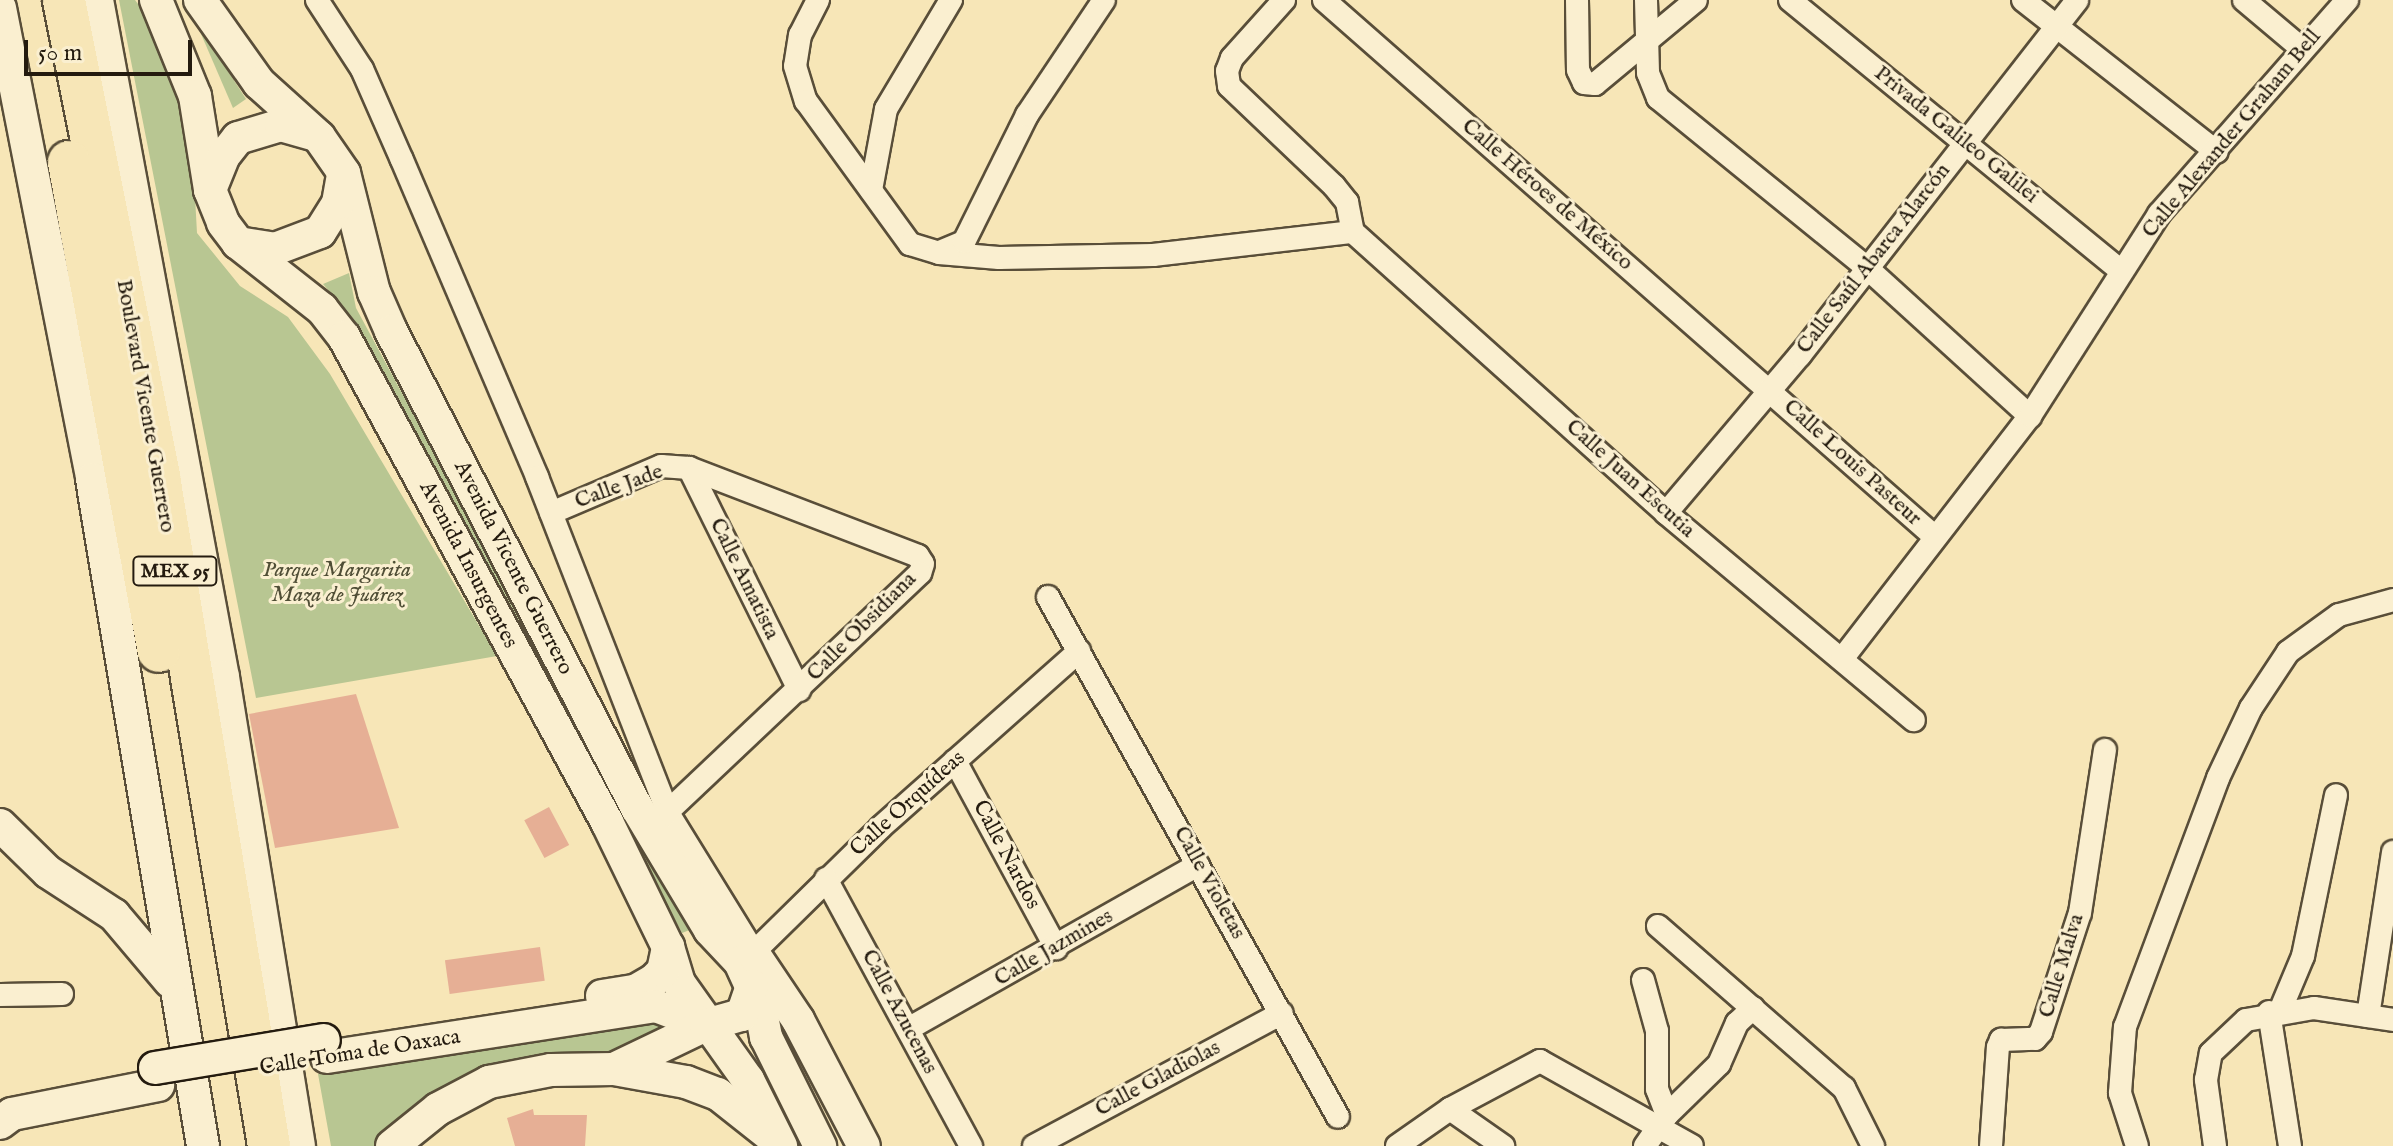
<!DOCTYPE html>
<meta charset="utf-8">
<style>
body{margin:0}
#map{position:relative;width:2393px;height:1146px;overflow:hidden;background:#f7e6b7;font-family:"IM FELL English",serif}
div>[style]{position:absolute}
.green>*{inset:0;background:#b8c692}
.building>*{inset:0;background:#e6af95;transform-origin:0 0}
.roads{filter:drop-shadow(2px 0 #594e39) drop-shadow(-2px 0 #594e39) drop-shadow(0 2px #594e39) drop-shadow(0 -2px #594e39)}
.street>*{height:22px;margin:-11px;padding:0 11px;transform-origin:11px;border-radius:11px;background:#faefd0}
.secondary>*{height:32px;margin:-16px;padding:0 16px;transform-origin:16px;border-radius:16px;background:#faefd0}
.highway>*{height:42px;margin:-21px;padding:0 21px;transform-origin:21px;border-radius:21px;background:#f7e6b7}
.bridges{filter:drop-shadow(2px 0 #241b0f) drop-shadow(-2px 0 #241b0f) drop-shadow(0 2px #241b0f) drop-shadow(0 -2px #241b0f)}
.secondary-bridge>*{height:32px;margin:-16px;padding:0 16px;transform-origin:16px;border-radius:16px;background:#faefd0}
span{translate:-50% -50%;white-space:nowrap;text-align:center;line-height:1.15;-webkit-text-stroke:6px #faefd0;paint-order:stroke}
.shield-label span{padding:2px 6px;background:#faefd0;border:2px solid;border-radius:6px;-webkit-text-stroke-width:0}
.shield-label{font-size:20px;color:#241b0f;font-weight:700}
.street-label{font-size:22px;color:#241b0f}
.park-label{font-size:22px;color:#504e36;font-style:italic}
.scale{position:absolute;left:24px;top:40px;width:168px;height:36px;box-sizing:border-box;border:4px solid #241b0f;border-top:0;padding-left:10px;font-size:24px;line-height:28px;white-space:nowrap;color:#241b0f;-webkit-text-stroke:6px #faefd0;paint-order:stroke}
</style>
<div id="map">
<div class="green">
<div style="clip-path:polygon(119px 0,135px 0,154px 25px,182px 93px,192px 142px,197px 233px,240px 286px,288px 317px,330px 374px,497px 656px,256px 698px)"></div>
<div style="clip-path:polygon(195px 20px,246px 99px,233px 108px)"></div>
<div style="clip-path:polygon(349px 273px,356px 308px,692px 929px,682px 933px,346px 311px,323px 284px)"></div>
<div style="clip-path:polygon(652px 1020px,669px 1032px,659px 1048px,542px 1064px,391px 1146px,331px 1146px,318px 1074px)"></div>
</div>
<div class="building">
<div style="clip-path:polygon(356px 694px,399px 828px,275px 848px,249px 714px)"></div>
<div style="left:549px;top:807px;width:43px;height:28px;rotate:62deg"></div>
<div style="left:540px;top:947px;width:34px;height:96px;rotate:82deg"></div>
<div style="clip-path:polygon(533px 1109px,534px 1115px,587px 1115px,585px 1146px,515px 1146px,507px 1118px)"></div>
</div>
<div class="roads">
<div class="street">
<div style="left:317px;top:0;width:82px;rotate:56.9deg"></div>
<div style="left:362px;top:69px;width:99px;rotate:66.3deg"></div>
<div style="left:402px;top:160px;width:345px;rotate:66.9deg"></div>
<div style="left:537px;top:477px;width:361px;rotate:68.7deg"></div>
<div style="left:668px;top:813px;width:163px;rotate:58.3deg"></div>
<div style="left:754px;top:952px;width:178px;rotate:-44.5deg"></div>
<div style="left:881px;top:827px;width:265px;rotate:-41.6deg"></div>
<div style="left:818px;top:0;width:39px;rotate:117deg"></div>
<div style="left:800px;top:35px;width:31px;rotate:99deg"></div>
<div style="left:795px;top:66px;width:37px;rotate:73deg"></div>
<div style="left:806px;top:101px;width:177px;rotate:54deg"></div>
<div style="left:910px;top:244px;width:30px;rotate:17deg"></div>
<div style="left:939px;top:253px;width:60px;rotate:4.8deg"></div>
<div style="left:999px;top:258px;width:154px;rotate:-1.1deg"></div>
<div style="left:1153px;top:255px;width:201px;rotate:-6.6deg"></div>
<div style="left:1284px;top:0;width:78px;rotate:131.9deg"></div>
<div style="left:1232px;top:58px;width:14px;rotate:111deg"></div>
<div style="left:1227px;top:71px;width:15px;rotate:82deg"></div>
<div style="left:1229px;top:86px;width:145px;rotate:43.6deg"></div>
<div style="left:1334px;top:186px;width:21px;rotate:51deg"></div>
<div style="left:1347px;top:202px;width:31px;rotate:79deg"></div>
<div style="left:1324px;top:0;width:812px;rotate:41.31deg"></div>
<div style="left:1577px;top:0;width:70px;rotate:89.2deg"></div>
<div style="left:1578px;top:70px;width:14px;rotate:65deg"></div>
<div style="left:1584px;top:83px;width:11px;rotate:5deg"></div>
<div style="left:1595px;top:84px;width:131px;rotate:-39.7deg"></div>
<div style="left:1646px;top:0;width:73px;rotate:88.4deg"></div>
<div style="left:1648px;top:73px;width:27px;rotate:68deg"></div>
<div style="left:1658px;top:98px;width:268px;rotate:39.1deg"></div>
<div style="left:1866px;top:267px;width:222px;rotate:42.3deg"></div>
<div style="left:1790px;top:0;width:428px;rotate:39.3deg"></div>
<div style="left:2023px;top:0;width:246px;rotate:38.1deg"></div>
<div style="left:2244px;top:0;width:75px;rotate:40.1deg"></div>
<div style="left:871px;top:190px;width:82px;rotate:-79.5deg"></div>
<div style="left:886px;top:109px;width:127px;rotate:-59.2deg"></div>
<div style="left:1353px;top:232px;width:421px;rotate:41.9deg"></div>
<div style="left:1666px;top:513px;width:323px;rotate:39.9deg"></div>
<div style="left:940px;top:252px;width:26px;rotate:-23deg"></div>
<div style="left:964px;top:242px;width:142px;rotate:-63.6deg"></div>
<div style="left:1027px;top:115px;width:138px;rotate:-56.2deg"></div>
<div style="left:689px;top:468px;width:248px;rotate:63.6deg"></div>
<div style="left:551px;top:513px;width:120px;rotate:-23.1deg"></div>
<div style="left:661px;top:466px;width:28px;rotate:4deg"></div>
<div style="left:689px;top:468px;width:245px;rotate:21deg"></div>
<div style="left:918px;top:556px;width:9px;rotate:58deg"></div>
<div style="left:923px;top:564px;width:9px;rotate:108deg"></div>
<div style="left:920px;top:573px;width:359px;rotate:136.6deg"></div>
<div style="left:1666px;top:513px;width:207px;rotate:-49.7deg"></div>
<div style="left:1800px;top:355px;width:450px;rotate:-52deg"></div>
<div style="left:1048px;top:597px;width:595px;rotate:60.85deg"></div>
<div style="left:1842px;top:659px;width:307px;rotate:-52.3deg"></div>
<div style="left:2030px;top:416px;width:240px;rotate:-57.4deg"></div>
<div style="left:2159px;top:214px;width:285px;rotate:-48.7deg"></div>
<div style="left:955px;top:761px;width:213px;rotate:61.6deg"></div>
<div style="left:826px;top:879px;width:304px;rotate:61.5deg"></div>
<div style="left:1658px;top:926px;width:247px;rotate:41.1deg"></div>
<div style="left:1844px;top:1088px;width:65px;rotate:63.4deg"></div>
<div style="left:1643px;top:980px;width:53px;rotate:74.6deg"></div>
<div style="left:1657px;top:1031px;width:58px;rotate:90deg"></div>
<div style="left:1657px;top:1089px;width:28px;rotate:69deg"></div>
<div style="left:0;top:995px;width:62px;rotate:-0.9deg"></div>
<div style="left:2280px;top:1011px;width:60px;rotate:-67.3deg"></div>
<div style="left:2303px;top:956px;width:164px;rotate:-78.4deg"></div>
<div style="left:2269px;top:1012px;width:136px;rotate:81.1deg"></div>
<div style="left:2368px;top:1016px;width:166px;rotate:-81.3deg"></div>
<div style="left:908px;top:1029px;width:333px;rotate:-29.5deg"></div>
<div style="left:1450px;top:1109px;width:65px;rotate:34.9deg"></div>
<div style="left:1034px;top:1146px;width:281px;rotate:-28.2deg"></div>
<div style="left:1397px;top:1146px;width:65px;rotate:-34.9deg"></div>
<div style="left:1450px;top:1109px;width:102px;rotate:-28.1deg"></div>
<div style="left:1540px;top:1061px;width:174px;rotate:29.2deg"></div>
<div style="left:1645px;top:1146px;width:38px;rotate:-55deg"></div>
<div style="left:1667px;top:1115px;width:73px;rotate:-44.4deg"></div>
<div style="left:1719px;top:1064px;width:45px;rotate:-66.3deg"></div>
<div style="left:1737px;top:1023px;width:22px;rotate:-43deg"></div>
<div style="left:1991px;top:1146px;width:99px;rotate:-86deg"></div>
<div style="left:1998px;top:1047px;width:8px;rotate:-67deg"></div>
<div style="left:2001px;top:1040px;width:34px;rotate:-2deg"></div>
<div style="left:2035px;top:1039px;width:9px;rotate:-49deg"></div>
<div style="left:2041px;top:1032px;width:125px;rotate:-71.9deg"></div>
<div style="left:2080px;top:913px;width:165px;rotate:-81.3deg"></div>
<div style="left:2137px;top:1146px;width:56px;rotate:-107.8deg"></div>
<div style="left:2120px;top:1093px;width:66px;rotate:-85.7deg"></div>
<div style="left:2125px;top:1027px;width:266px;rotate:-69.5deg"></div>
<div style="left:2218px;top:778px;width:77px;rotate:-64.8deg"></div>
<div style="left:2251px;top:708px;width:67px;rotate:-56.5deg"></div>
<div style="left:2288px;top:652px;width:63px;rotate:-36deg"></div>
<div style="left:2339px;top:615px;width:56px;rotate:-15.5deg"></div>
<div style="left:2215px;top:1146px;width:67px;rotate:-97.8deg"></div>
<div style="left:2206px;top:1080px;width:27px;rotate:-80deg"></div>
<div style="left:2211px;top:1053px;width:48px;rotate:-43.3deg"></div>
<div style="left:2246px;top:1020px;width:69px;rotate:-10deg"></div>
<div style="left:2314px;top:1008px;width:80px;rotate:8.6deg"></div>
</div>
<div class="secondary">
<div style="left:97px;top:0;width:689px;rotate:79.46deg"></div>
<div style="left:223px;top:677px;width:475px;rotate:80.8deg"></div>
<div style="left:156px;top:0;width:104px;rotate:67.9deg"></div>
<div style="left:195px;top:96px;width:95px;rotate:80.9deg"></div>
<div style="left:210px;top:190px;width:35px;rotate:68deg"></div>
<div style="left:223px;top:223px;width:25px;rotate:53deg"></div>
<div style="left:238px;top:243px;width:107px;rotate:38.2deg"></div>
<div style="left:322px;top:309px;width:36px;rotate:52deg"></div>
<div style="left:344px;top:337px;width:552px;rotate:61.53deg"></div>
<div style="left:607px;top:822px;width:139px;rotate:64deg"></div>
<div style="left:668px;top:947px;width:38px;rotate:73deg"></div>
<div style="left:679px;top:983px;width:119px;rotate:54.6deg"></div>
<div style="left:748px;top:1080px;width:74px;rotate:63.4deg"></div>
<div style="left:200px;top:0;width:102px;rotate:54.6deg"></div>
<div style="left:259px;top:83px;width:81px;rotate:42deg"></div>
<div style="left:319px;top:137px;width:44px;rotate:55.2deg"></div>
<div style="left:344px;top:173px;width:123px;rotate:75.9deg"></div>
<div style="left:374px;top:292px;width:43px;rotate:66.4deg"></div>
<div style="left:391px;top:331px;width:537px;rotate:62.72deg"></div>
<div style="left:637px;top:808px;width:142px;rotate:59.1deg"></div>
<div style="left:710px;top:930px;width:44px;rotate:46.8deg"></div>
<div style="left:740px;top:962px;width:48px;rotate:65.6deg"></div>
<div style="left:760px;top:1006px;width:32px;rotate:79deg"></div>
<div style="left:766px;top:1037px;width:122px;rotate:63.6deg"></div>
<div style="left:0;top:8px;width:480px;rotate:78.9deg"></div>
<div style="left:92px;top:479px;width:676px;rotate:80.55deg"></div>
<div style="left:210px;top:190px;width:35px;rotate:-68deg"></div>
<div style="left:223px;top:157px;width:24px;rotate:-52deg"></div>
<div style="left:238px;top:138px;width:45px;rotate:-16.8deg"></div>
<div style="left:281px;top:125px;width:33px;rotate:16deg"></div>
<div style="left:238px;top:243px;width:37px;rotate:9deg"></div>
<div style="left:275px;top:249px;width:48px;rotate:-20.7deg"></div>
<div style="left:320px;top:232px;width:34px;rotate:-58deg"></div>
<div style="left:338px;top:203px;width:28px;rotate:-80deg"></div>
<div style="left:0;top:825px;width:67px;rotate:44.4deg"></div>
<div style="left:48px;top:872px;width:79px;rotate:33.1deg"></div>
<div style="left:114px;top:915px;width:87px;rotate:49.7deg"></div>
<div style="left:753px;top:953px;width:81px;rotate:56.1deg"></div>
<div style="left:798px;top:1020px;width:142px;rotate:62.4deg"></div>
<div style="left:602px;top:996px;width:33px;rotate:-9deg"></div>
<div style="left:635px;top:991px;width:22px;rotate:-30deg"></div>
<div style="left:654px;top:980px;width:13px;rotate:-45deg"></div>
<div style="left:663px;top:971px;width:25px;rotate:-78deg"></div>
<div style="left:327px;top:1057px;width:333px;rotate:-8.8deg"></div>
<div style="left:656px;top:1006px;width:53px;rotate:20.8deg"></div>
<div style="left:614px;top:1069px;width:102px;rotate:-25.6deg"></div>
<div style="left:706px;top:1025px;width:37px;rotate:-16deg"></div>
<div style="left:742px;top:1015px;width:31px;rotate:-71deg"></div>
<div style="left:0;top:1123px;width:15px;rotate:-37deg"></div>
<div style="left:12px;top:1114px;width:149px;rotate:-11.2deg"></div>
<div style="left:392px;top:1146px;width:59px;rotate:-38.8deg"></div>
<div style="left:438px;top:1109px;width:58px;rotate:-27.9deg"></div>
<div style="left:489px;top:1082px;width:63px;rotate:-11deg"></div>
<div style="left:551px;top:1070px;width:63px;rotate:-0.9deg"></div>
<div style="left:614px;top:1069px;width:73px;rotate:10.2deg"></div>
<div style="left:686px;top:1082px;width:34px;rotate:21deg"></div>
<div style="left:718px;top:1094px;width:66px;rotate:38.3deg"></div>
</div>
<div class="highway">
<div style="left:64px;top:0;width:486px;rotate:78.7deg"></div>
<div style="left:159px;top:477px;width:678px;rotate:80.66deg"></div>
<div style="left:69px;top:162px;width:497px;rotate:79.6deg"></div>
</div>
</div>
<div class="bridges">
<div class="secondary-bridge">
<div style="left:155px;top:1068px;width:171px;rotate:-9.4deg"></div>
</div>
</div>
<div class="shield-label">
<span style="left:175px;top:571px">MEX 95</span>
</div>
<div class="street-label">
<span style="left:2232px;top:134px;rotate:-50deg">Calle Alexander Graham Bell</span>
<span style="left:1956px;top:135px;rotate:39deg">Privada Galileo Galilei</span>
<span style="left:1547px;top:195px;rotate:41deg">Calle Héroes de México</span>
<span style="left:1874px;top:259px;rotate:-52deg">Calle Saúl Abarca Alarcón</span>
<span style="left:145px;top:406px;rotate:80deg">Boulevard Vicente Guerrero</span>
<span style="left:1852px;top:463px;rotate:42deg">Calle Louis Pasteur</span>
<span style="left:1630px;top:479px;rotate:42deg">Calle Juan Escutia</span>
<span style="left:619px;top:487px;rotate:-20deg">Calle Jade</span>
<span style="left:468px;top:565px;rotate:62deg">Avenida Insurgentes</span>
<span style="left:513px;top:568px;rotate:63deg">Avenida Vicente Guerrero</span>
<span style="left:744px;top:579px;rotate:64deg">Calle Amatista</span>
<span style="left:862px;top:627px;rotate:-45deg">Calle Obsidiana</span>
<span style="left:908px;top:804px;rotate:-42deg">Calle Orquídeas</span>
<span style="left:1006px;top:855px;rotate:62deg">Calle Nardos</span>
<span style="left:1209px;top:883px;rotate:61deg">Calle Violetas</span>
<span style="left:1054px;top:948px;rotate:-30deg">Calle Jazmines</span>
<span style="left:2062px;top:966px;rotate:-73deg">Calle Malva</span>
<span style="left:899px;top:1012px;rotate:62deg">Calle Azucenas</span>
<span style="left:360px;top:1053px;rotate:-9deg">Calle Toma de Oaxaca</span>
<span style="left:1158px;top:1079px;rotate:-28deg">Calle Gladiolas</span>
</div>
<div class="park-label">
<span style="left:337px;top:583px">Parque Margarita<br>Maza de Juárez</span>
</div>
<div class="scale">50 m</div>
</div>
